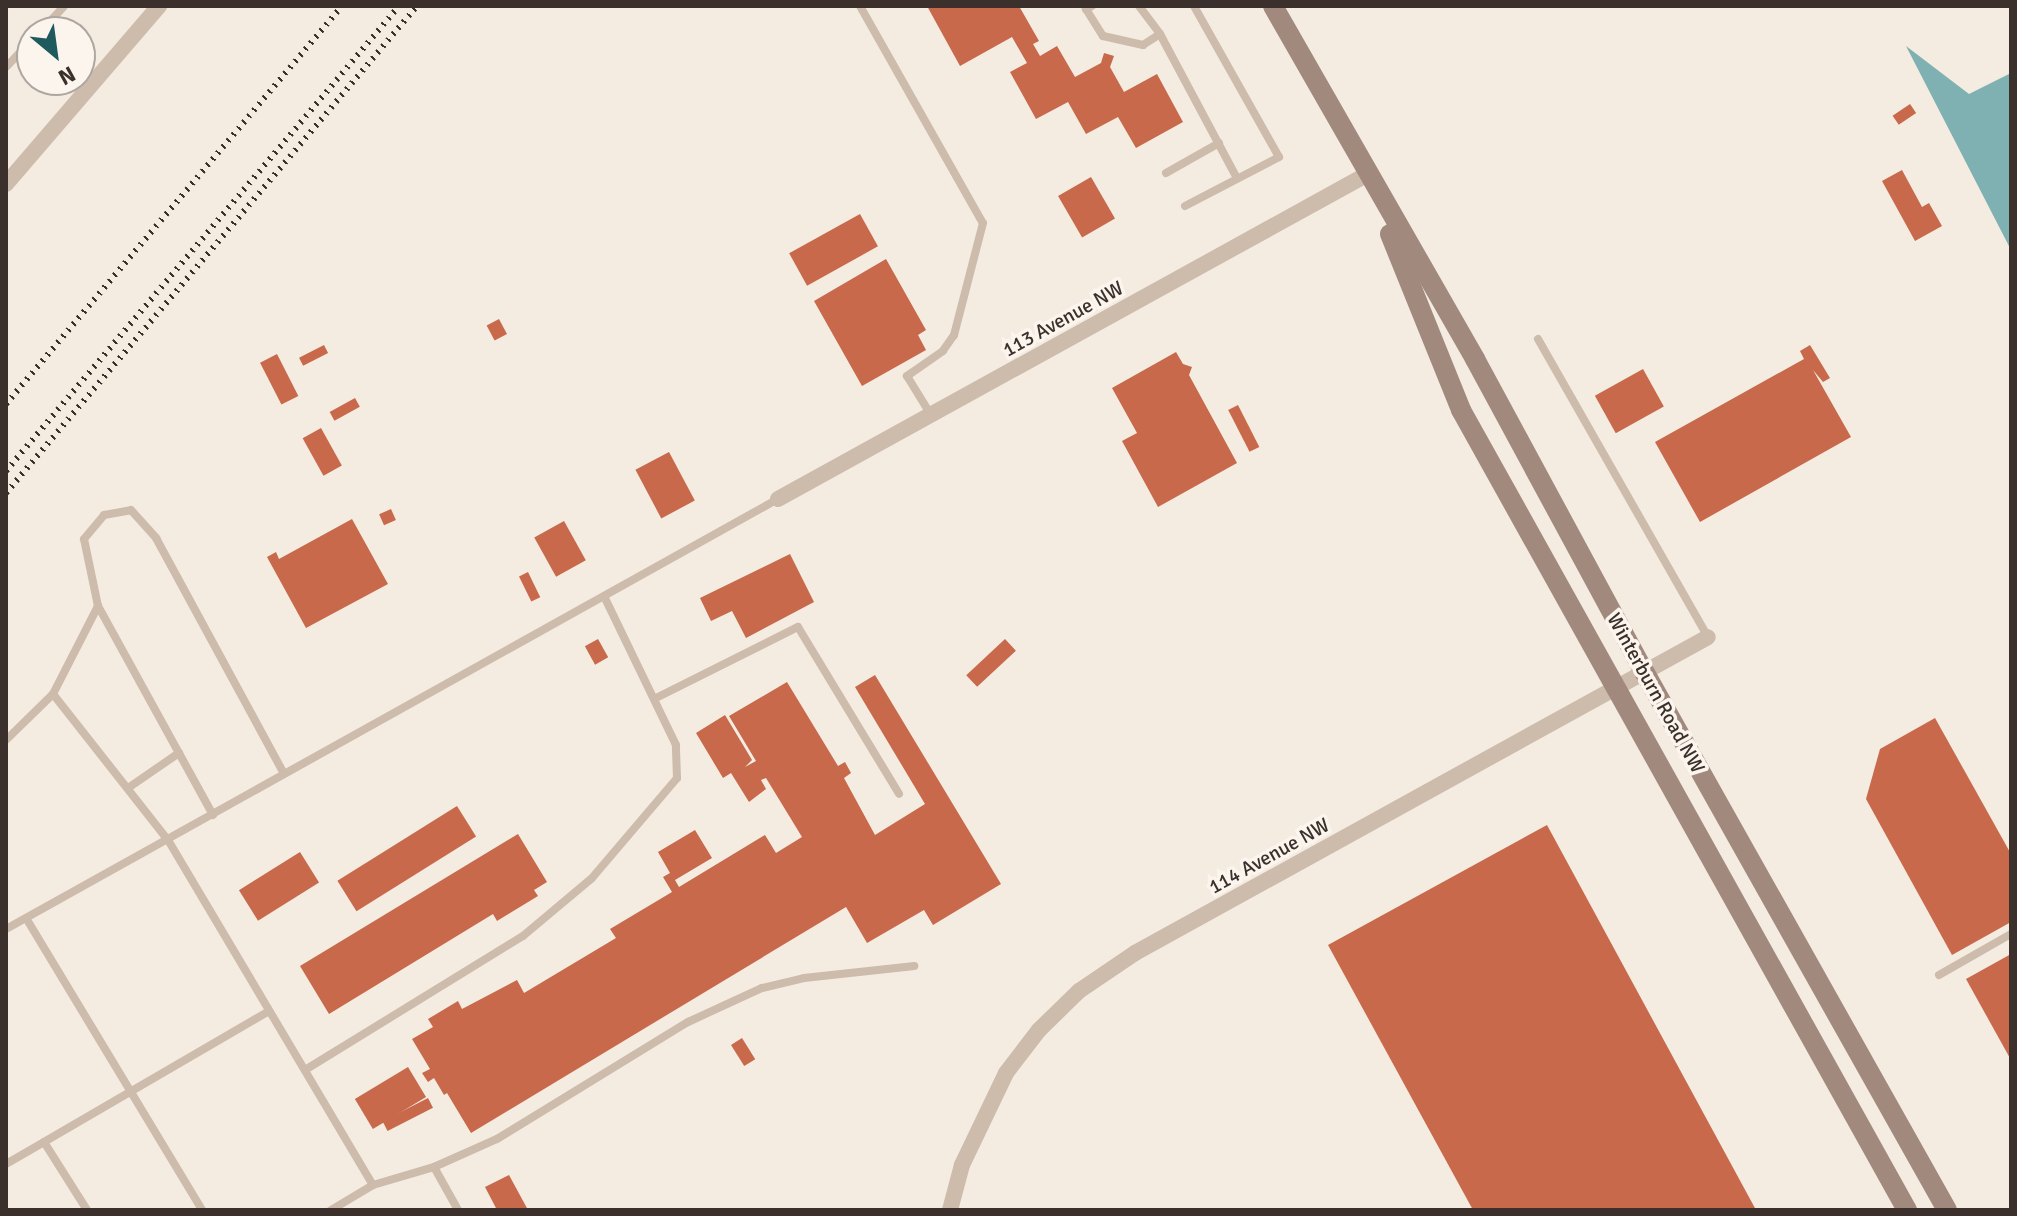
<!DOCTYPE html>
<style>
body{margin:0}
#map{position:relative;width:2017px;height:1216px;overflow:hidden;background:#f4ebe1;font-family:Signika,sans-serif}
div>[style]{position:absolute}
.water>*{inset:0;background:#7fb0b2}
.building>*{inset:0;background:#c8694b;transform-origin:0 0}
.lane>*{height:8px;margin:-4px;padding:0 4px;transform-origin:4px;border-radius:4px;background:#cdbbac}
.street>*{height:16px;margin:-8px;padding:0 8px;transform-origin:8px;border-radius:8px;background:#cdbbac}
.secondary>*{height:20px;margin:-10px;padding:0 10px;transform-origin:10px;border-radius:10px;background:#a18a7d}
.rail>*{height:6px;margin-top:-3px;transform-origin:0;background:repeating-linear-gradient(90deg,#3b302b 0 2px,transparent 0 8px)}
span{translate:-50% -50%;white-space:nowrap;text-align:center;line-height:1.15;-webkit-text-stroke:7px #fbf5ee;paint-order:stroke}
.street-label{font-size:20px;color:#3b302b}
.frame{position:absolute;inset:0;border:8px solid #3b302b;pointer-events:none}
.north{position:absolute;left:16px;top:16px;width:80px;height:80px;box-sizing:border-box;background:#fbf5ee;border:2px solid #aea6a0;border-radius:50%;rotate:151deg;font-size:22px;font-weight:700;line-height:32px;text-align:center;color:#3b302b}
.north::after{content:'';display:block;margin:auto;width:28px;height:36px;background:#1f5a5e;clip-path:polygon(50% 0,100% 100%,50% 72%,0 100%)}
</style>
<div id="map">
<div class="water">
<div style="clip-path:polygon(1906px 46px,1969px 94px,2011px 73px,2011px 250px)"></div>
</div>
<div class="building">
<div style="clip-path:polygon(927px 6px,1019px 6px,1039px 41px,1033px 44px,1040px 56px,1057px 46px,1075px 77px,1101px 63px,1104px 53px,1114px 56px,1110px 67px,1124px 92px,1157px 74px,1183px 122px,1136px 148px,1118px 117px,1086px 134px,1068px 102px,1036px 119px,1010px 72px,1027px 63px,1012px 37px,960px 66px)"></div>
<div style="left:1910px;top:104px;width:11px;height:21px;rotate:56deg"></div>
<div style="clip-path:polygon(1902px 170px,1922px 207px,1929px 203px,1942px 226px,1915px 241px,1882px 181px)"></div>
<div style="left:1091px;top:177px;width:48px;height:38px;rotate:60deg"></div>
<div style="left:860px;top:214px;width:37px;height:81px;rotate:61deg"></div>
<div style="clip-path:polygon(886px 259px,926px 330px,918px 335px,926px 350px,862px 386px,814px 301px)"></div>
<div style="left:499px;top:319px;width:17px;height:14px;rotate:62deg"></div>
<div style="left:324px;top:345px;width:9px;height:28px;rotate:63deg"></div>
<div style="clip-path:polygon(1810px 345px,1830px 378px,1823px 382px,1813px 370px,1851px 437px,1700px 522px,1655px 442px,1804px 359px,1800px 351px)"></div>
<div style="clip-path:polygon(1176px 352px,1183px 364px,1192px 367px,1189px 375px,1237px 463px,1158px 507px,1122px 441px,1137px 433px,1112px 388px)"></div>
<div style="left:277px;top:354px;width:47px;height:19px;rotate:63deg"></div>
<div style="left:1643px;top:369px;width:43px;height:55px;rotate:61deg"></div>
<div style="left:355px;top:398px;width:10px;height:29px;rotate:61deg"></div>
<div style="left:1238px;top:405px;width:47px;height:11px;rotate:63deg"></div>
<div style="left:321px;top:428px;width:43px;height:21px;rotate:61deg"></div>
<div style="left:669px;top:452px;width:55px;height:38px;rotate:62deg"></div>
<div style="left:391px;top:509px;width:12px;height:13px;rotate:66deg"></div>
<div style="clip-path:polygon(352px 519px,388px 584px,306px 628px,267px 557px,276px 552px,279px 559px)"></div>
<div style="left:564px;top:521px;width:45px;height:34px;rotate:61deg"></div>
<div style="clip-path:polygon(790px 554px,814px 602px,746px 638px,732px 611px,711px 621px,700px 598px)"></div>
<div style="left:528px;top:572px;width:28px;height:10px;rotate:64deg"></div>
<div style="left:598px;top:639px;width:21px;height:15px;rotate:61deg"></div>
<div style="left:1005px;top:639px;width:16px;height:53px;rotate:47deg"></div>
<div style="clip-path:polygon(875px 675px,1001px 884px,933px 925px,924px 910px,867px 943px,846px 907px,471px 1133px,447px 1093px,444px 1095px,434px 1078px,428px 1082px,422px 1073px,430px 1069px,412px 1039px,433px 1027px,428px 1019px,458px 1001px,462px 1009px,517px 980px,524px 993px,616px 938px,610px 929px,672px 892px,663px 877px,670px 873px,658px 852px,695px 830px,712px 858px,675px 880px,679px 887px,765px 835px,776px 853px,802px 837px,766px 778px,761px 780px,766px 789px,749px 802px,731px 773px,723px 778px,696px 733px,725px 715px,752px 760px,745px 767px,756px 761px,729px 716px,787px 682px,838px 766px,845px 762px,851px 773px,844px 778px,875px 835px,925px 804px,855px 687px)"></div>
<div style="clip-path:polygon(1935px 718px,2011px 854px,2011px 922px,1952px 955px,1866px 799px,1880px 749px)"></div>
<div style="left:457px;top:806px;width:36px;height:141px;rotate:58deg"></div>
<div style="clip-path:polygon(1547px 825px,1756px 1210px,1473px 1210px,1328px 945px)"></div>
<div style="clip-path:polygon(518px 834px,547px 882px,534px 890px,538px 896px,497px 921px,493px 914px,329px 1014px,300px 966px)"></div>
<div style="left:300px;top:852px;width:36px;height:72px;rotate:58deg"></div>
<div style="clip-path:polygon(2011px 954px,2011px 1060px,1966px 979px)"></div>
<div style="left:742px;top:1038px;width:25px;height:13px;rotate:58deg"></div>
<div style="left:408px;top:1067px;width:35px;height:62px;rotate:59deg"></div>
<div style="left:428px;top:1098px;width:11px;height:51px;rotate:63deg"></div>
<div style="clip-path:polygon(509px 1175px,528px 1210px,497px 1210px,485px 1187px)"></div>
</div>
<div class="lane">
<div style="left:860px;top:6px;width:249px;rotate:60.5deg"></div>
<div style="left:983px;top:223px;width:116px;rotate:104.5deg"></div>
<div style="left:954px;top:335px;width:19px;rotate:125deg"></div>
<div style="left:943px;top:351px;width:44px;rotate:145.2deg"></div>
<div style="left:907px;top:376px;width:46px;rotate:58.4deg"></div>
<div style="left:1092px;top:6px;width:7px;rotate:153deg"></div>
<div style="left:1086px;top:9px;width:32px;rotate:58deg"></div>
<div style="left:1103px;top:36px;width:41px;rotate:12.7deg"></div>
<div style="left:1143px;top:45px;width:20px;rotate:-33deg"></div>
<div style="left:1139px;top:6px;width:35px;rotate:53deg"></div>
<div style="left:1160px;top:34px;width:163px;rotate:61.9deg"></div>
<div style="left:40px;top:32px;width:35px;rotate:-47deg"></div>
<div style="left:6px;top:67px;width:37px;rotate:-46deg"></div>
<div style="left:1166px;top:173px;width:61px;rotate:-29.5deg"></div>
<div style="left:1185px;top:206px;width:106px;rotate:-27.5deg"></div>
<div style="left:1279px;top:157px;width:173px;rotate:-119.4deg"></div>
<div style="left:1538px;top:339px;width:343px;rotate:60.3deg"></div>
<div style="left:53px;top:694px;width:99px;rotate:-62.9deg"></div>
<div style="left:654px;top:699px;width:161px;rotate:-26.6deg"></div>
<div style="left:798px;top:627px;width:195px;rotate:58.8deg"></div>
<div style="left:6px;top:740px;width:66px;rotate:-44.4deg"></div>
<div style="left:53px;top:694px;width:186px;rotate:51.8deg"></div>
<div style="left:168px;top:840px;width:401px;rotate:59.3deg"></div>
<div style="left:373px;top:1185px;width:49px;rotate:149.2deg"></div>
<div style="left:128px;top:788px;width:62px;rotate:-34.5deg"></div>
<div style="left:213px;top:815px;width:239px;rotate:-118.8deg"></div>
<div style="left:98px;top:606px;width:68px;rotate:-101.8deg"></div>
<div style="left:84px;top:539px;width:31px;rotate:-50deg"></div>
<div style="left:104px;top:515px;width:27px;rotate:-10deg"></div>
<div style="left:131px;top:510px;width:38px;rotate:48deg"></div>
<div style="left:156px;top:538px;width:268px;rotate:61.5deg"></div>
<div style="left:26px;top:918px;width:341px;rotate:58.9deg"></div>
<div style="left:6px;top:929px;width:884px;rotate:-29.12deg"></div>
<div style="left:1939px;top:975px;width:83px;rotate:-29.7deg"></div>
<div style="left:305px;top:1070px;width:256px;rotate:-31.6deg"></div>
<div style="left:523px;top:936px;width:90px;rotate:-40deg"></div>
<div style="left:592px;top:878px;width:131px;rotate:-49.6deg"></div>
<div style="left:677px;top:778px;width:33px;rotate:-92deg"></div>
<div style="left:676px;top:745px;width:165px;rotate:-115.8deg"></div>
<div style="left:6px;top:1164px;width:44px;rotate:-30.1deg"></div>
<div style="left:434px;top:1167px;width:49px;rotate:60.8deg"></div>
<div style="left:373px;top:1185px;width:64px;rotate:-16.4deg"></div>
<div style="left:434px;top:1167px;width:69px;rotate:-24deg"></div>
<div style="left:497px;top:1139px;width:224px;rotate:-31.5deg"></div>
<div style="left:688px;top:1022px;width:81px;rotate:-24.7deg"></div>
<div style="left:762px;top:988px;width:43px;rotate:-13.4deg"></div>
<div style="left:804px;top:978px;width:111px;rotate:-6.2deg"></div>
<div style="left:87px;top:1210px;width:80px;rotate:-122.3deg"></div>
<div style="left:44px;top:1142px;width:260px;rotate:-30.2deg"></div>
</div>
<div class="street">
<div style="left:6px;top:184px;width:235px;rotate:-49.3deg"></div>
<div style="left:778px;top:499px;width:671px;rotate:-28.86deg"></div>
<div style="left:950px;top:1210px;width:47px;rotate:-75.1deg"></div>
<div style="left:962px;top:1165px;width:102px;rotate:-64.4deg"></div>
<div style="left:1006px;top:1073px;width:54px;rotate:-52.5deg"></div>
<div style="left:1039px;top:1030px;width:56px;rotate:-44.3deg"></div>
<div style="left:1079px;top:991px;width:68px;rotate:-34.2deg"></div>
<div style="left:1135px;top:953px;width:654px;rotate:-28.88deg"></div>
</div>
<div class="secondary">
<div style="left:1273px;top:6px;width:407px;rotate:60.2deg"></div>
<div style="left:1475px;top:359px;width:357px;rotate:61.6deg"></div>
<div style="left:1645px;top:673px;width:616px;rotate:60.65deg"></div>
<div style="left:1390px;top:234px;width:190px;rotate:68deg"></div>
<div style="left:1461px;top:410px;width:916px;rotate:60.86deg"></div>
</div>
<div class="rail">
<div style="left:6px;top:404px;width:521px;rotate:-49.83deg"></div>
<div style="left:6px;top:471px;width:609px;rotate:-49.8deg"></div>
<div style="left:6px;top:493px;width:637px;rotate:-49.84deg"></div>
</div>
<div class="street-label">
<span style="left:1063px;top:319px;rotate:-29deg">113 Avenue NW</span>
<span style="left:1656px;top:693px;rotate:61deg">Winterburn Road NW</span>
<span style="left:1269px;top:856px;rotate:-29deg">114 Avenue NW</span>
</div>
<div class="frame"></div>
<div class="north">N</div>
</div>
